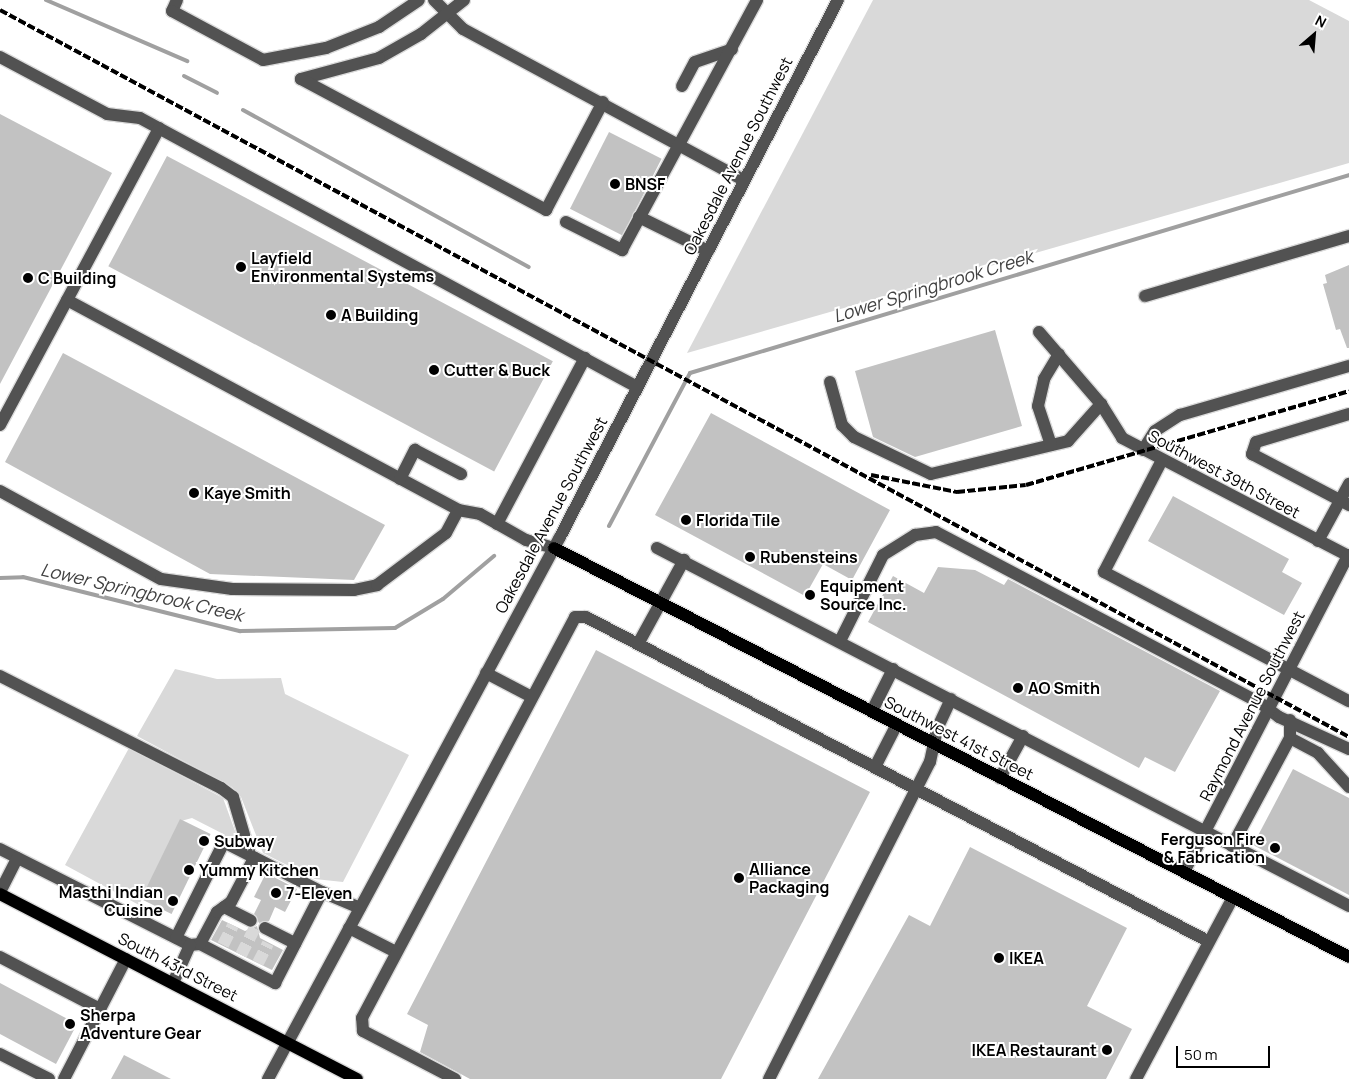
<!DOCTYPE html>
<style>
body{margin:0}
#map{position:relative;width:1349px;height:1079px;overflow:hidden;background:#fff;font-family:Manrope,sans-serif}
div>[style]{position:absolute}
.green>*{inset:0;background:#d9d9d9}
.stream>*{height:4px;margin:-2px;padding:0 2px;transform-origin:2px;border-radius:2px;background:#a0a0a0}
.building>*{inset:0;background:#c2c2c2;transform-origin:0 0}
.minor-tunnel>*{height:12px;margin-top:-6px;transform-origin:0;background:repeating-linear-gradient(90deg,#d9d9d9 0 12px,transparent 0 18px)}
.roads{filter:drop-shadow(1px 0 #dbdbdb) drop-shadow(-1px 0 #dbdbdb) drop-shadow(0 1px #dbdbdb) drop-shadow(0 -1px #dbdbdb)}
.minor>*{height:12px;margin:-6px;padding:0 6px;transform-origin:6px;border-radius:6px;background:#525252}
.major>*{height:12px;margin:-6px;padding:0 6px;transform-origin:6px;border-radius:6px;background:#000}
.rail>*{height:4px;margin-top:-2px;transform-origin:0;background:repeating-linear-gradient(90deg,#000 0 8px,transparent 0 10.5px)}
.dots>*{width:14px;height:14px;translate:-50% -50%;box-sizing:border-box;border:2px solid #fff;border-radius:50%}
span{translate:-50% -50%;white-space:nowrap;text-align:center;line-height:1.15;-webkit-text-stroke:4px #fff;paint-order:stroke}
.street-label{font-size:16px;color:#000}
.poi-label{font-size:16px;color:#000;font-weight:700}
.left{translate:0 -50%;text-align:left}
.right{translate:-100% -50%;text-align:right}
.water-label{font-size:18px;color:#414141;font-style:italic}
.north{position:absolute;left:1289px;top:10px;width:50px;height:50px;-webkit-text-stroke:4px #fff;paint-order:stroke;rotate:27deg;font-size:14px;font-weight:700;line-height:20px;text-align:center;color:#000}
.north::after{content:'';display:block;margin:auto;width:18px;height:22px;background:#000;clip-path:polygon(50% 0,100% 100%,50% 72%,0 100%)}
.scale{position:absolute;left:1176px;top:1046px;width:94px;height:22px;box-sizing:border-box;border:2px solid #000;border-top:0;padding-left:6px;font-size:15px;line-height:18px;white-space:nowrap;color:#000;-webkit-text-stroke:4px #fff;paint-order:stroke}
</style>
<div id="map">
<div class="green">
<div style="clip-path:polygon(873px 0,1309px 0,1349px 21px,1349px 163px,687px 353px)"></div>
<div style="clip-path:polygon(175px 669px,217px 679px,281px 678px,285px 694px,409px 755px,343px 882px,315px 879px,263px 853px,241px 797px,232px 787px,137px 736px)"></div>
<div style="clip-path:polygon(129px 748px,223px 798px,239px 842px,192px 818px,181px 821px,139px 905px,65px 865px)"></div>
</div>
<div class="stream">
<div style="left:46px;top:0;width:154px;rotate:23.4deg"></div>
<div style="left:184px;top:76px;width:37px;rotate:27deg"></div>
<div style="left:243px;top:110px;width:326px;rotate:28.8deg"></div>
<div style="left:609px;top:526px;width:173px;rotate:-62.1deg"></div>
<div style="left:690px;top:373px;width:688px;rotate:-16.72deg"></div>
<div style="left:0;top:578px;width:23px;rotate:-2deg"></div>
<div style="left:23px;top:577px;width:224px;rotate:14deg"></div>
<div style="left:240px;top:631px;width:155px;rotate:-1.1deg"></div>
<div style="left:395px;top:628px;width:56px;rotate:-31.1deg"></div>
<div style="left:443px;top:599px;width:67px;rotate:-40.1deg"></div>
</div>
<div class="building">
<div style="clip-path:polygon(0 114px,112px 173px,0 384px)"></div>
<div style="left:609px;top:132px;width:59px;height:86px;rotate:27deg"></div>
<div style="left:167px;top:156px;width:437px;height:125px;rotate:28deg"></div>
<div style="clip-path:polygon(1349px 265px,1349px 348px,1347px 348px,1340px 329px,1336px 330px,1323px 284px,1327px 283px,1325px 275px)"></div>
<div style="clip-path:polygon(995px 330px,1022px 426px,915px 457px,873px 437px,855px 371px)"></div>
<div style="clip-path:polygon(63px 353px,385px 525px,354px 580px,210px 574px,5px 462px)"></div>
<div style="clip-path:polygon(711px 413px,890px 510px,852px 580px,823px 564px,805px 596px,655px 515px)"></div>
<div style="clip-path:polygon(1173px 496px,1289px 559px,1282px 572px,1302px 583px,1284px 615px,1148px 541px)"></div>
<div style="clip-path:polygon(938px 567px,975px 570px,1004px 585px,1008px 579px,1220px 691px,1175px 772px,1145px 757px,1139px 768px,868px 622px,893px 576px,924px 593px)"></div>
<div style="clip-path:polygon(596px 650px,870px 792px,721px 1079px,470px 1079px,420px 1052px,428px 1025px,407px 1014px)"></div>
<div style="clip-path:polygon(1293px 769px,1349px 798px,1349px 895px,1253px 845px)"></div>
<div style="left:180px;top:819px;width:34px;height:89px;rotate:26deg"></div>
<div style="clip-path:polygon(970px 847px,1127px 928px,1087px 1006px,1132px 1029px,1106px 1079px,818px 1079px,909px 915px,930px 926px)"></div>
<div style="clip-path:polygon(266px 873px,297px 889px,285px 912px,275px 907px,269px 921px,259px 923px,254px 914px,261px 900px,254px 897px)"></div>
<div style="clip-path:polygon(222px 920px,245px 931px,257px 926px,260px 938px,283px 950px,272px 970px,211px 940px)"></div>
<div style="clip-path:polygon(0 983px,77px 1024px,56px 1064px,0 1034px)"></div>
<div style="clip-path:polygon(124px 1055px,171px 1079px,111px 1079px)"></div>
</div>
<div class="minor-tunnel">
<div style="left:223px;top:945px;width:22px;rotate:-63deg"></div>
<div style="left:241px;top:955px;width:35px;rotate:-63deg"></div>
<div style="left:258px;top:963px;width:22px;rotate:-63deg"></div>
</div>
<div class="roads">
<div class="minor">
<div style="left:177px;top:0;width:12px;rotate:114deg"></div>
<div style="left:172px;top:11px;width:103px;rotate:28.3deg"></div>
<div style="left:263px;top:60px;width:64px;rotate:-10.8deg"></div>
<div style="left:326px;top:48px;width:57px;rotate:-21.6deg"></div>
<div style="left:379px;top:27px;width:48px;rotate:-34deg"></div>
<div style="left:434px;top:0;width:41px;rotate:45deg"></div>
<div style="left:463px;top:29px;width:319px;rotate:28.3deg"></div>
<div style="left:464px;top:0;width:55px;rotate:141.7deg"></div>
<div style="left:421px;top:34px;width:48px;rotate:150.3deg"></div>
<div style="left:379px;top:58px;width:81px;rotate:164.9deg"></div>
<div style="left:301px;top:79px;width:278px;rotate:28.1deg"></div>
<div style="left:546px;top:210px;width:122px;rotate:-62.2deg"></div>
<div style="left:0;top:57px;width:121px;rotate:28deg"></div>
<div style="left:107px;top:114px;width:33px;rotate:7deg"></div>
<div style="left:140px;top:118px;width:565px;rotate:28.42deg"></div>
<div style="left:682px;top:86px;width:27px;rotate:-62deg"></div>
<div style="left:695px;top:62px;width:39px;rotate:-19deg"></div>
<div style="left:639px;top:217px;width:77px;rotate:26.2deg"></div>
<div style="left:566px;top:222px;width:63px;rotate:26.6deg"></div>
<div style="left:622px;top:250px;width:284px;rotate:-61.6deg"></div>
<div style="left:1145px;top:296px;width:213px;rotate:-16.4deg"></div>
<div style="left:67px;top:300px;width:444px;rotate:28.2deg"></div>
<div style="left:458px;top:510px;width:22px;rotate:10deg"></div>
<div style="left:480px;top:514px;width:53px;rotate:29.5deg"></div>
<div style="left:526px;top:540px;width:29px;rotate:16deg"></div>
<div style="left:1039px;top:332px;width:95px;rotate:49.3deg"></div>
<div style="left:1101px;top:404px;width:40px;rotate:58deg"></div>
<div style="left:1122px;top:438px;width:256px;rotate:27.5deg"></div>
<div style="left:830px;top:382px;width:45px;rotate:74.4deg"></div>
<div style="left:842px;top:425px;width:17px;rotate:45deg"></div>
<div style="left:854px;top:437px;width:85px;rotate:25.7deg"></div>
<div style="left:931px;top:474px;width:141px;rotate:-13.5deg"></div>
<div style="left:1068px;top:441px;width:50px;rotate:-48.3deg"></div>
<div style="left:1349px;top:414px;width:97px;rotate:163.2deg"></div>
<div style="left:1256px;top:442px;width:13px;rotate:108deg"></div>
<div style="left:1252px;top:454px;width:110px;rotate:27.7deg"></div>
<div style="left:0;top:425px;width:337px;rotate:-61.8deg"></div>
<div style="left:1051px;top:445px;width:41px;rotate:-108.4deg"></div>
<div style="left:1038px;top:406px;width:28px;rotate:-77deg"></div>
<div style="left:1044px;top:379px;width:29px;rotate:-59deg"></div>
<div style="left:1143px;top:450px;width:22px;rotate:-58deg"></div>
<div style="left:1155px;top:431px;width:30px;rotate:-33deg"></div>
<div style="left:1180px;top:415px;width:176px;rotate:-16.2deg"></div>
<div style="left:1162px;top:460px;width:126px;rotate:117.4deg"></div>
<div style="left:1104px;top:572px;width:277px;rotate:27.8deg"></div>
<div style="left:400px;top:479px;width:33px;rotate:-63deg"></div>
<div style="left:415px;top:450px;width:52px;rotate:27.6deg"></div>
<div style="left:0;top:491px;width:183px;rotate:28.7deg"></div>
<div style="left:161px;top:579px;width:72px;rotate:8deg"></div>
<div style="left:232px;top:589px;width:122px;rotate:0.5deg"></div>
<div style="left:354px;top:590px;width:24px;rotate:-12deg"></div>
<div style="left:377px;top:585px;width:86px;rotate:-37deg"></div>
<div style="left:446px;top:533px;width:26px;rotate:-62deg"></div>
<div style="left:497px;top:524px;width:188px;rotate:-62.1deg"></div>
<div style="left:1318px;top:541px;width:65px;rotate:-61.5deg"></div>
<div style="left:657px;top:548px;width:779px;rotate:27.35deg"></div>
<div style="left:840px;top:641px;width:96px;rotate:-63.4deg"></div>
<div style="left:883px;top:555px;width:38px;rotate:-32deg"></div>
<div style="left:915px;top:535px;width:21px;rotate:-8deg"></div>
<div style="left:936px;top:532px;width:365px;rotate:27.8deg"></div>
<div style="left:1259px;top:702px;width:25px;rotate:37deg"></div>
<div style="left:1279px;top:717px;width:77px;rotate:24.6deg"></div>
<div style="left:638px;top:644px;width:96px;rotate:-61.3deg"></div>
<div style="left:486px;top:673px;width:50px;rotate:27.6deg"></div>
<div style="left:0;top:676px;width:248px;rotate:26.9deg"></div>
<div style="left:221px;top:788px;width:15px;rotate:37deg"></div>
<div style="left:233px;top:797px;width:60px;rotate:73.7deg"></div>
<div style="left:872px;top:711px;width:47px;rotate:-63.4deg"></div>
<div style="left:1290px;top:738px;width:32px;rotate:28deg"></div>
<div style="left:1318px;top:753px;width:46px;rotate:47.6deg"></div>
<div style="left:875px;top:767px;width:48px;rotate:-62.9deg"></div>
<div style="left:1000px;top:778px;width:48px;rotate:-61.3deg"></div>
<div style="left:1232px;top:846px;width:123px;rotate:-61.8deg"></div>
<div style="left:1290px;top:738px;width:18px;rotate:-90deg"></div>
<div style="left:0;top:849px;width:213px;rotate:26.8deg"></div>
<div style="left:190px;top:945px;width:10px;rotate:-6deg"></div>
<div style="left:200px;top:944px;width:85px;rotate:27.5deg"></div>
<div style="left:275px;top:983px;width:102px;rotate:-62.7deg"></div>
<div style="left:322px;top:892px;width:110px;rotate:-153deg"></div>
<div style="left:224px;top:842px;width:107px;rotate:116.6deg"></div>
<div style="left:1184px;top:872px;width:357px;rotate:-62.6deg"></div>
<div style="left:0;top:892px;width:38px;rotate:-63deg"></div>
<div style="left:322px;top:892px;width:41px;rotate:22.8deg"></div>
<div style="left:224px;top:907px;width:30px;rotate:27deg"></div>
<div style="left:265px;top:928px;width:34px;rotate:27deg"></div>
<div style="left:349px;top:928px;width:53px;rotate:27.1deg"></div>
<div style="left:200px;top:944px;width:36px;rotate:-62deg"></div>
<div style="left:217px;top:912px;width:17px;rotate:-36deg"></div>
<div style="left:231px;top:902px;width:50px;rotate:-62.4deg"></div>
<div style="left:0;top:957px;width:113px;rotate:27.5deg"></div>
<div style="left:173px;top:983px;width:42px;rotate:-65.9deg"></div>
<div style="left:0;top:1054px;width:55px;rotate:27deg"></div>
<div style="left:64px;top:1079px;width:135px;rotate:-62.7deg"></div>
<div style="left:268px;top:1079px;width:616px;rotate:-61.69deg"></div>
<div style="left:560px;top:537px;width:605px;rotate:-62.63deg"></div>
<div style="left:455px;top:1079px;width:104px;rotate:-152.4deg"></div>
<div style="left:363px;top:1031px;width:13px;rotate:-94deg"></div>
<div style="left:362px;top:1018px;width:454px;rotate:-62deg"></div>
<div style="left:575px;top:617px;width:11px"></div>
<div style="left:586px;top:617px;width:701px;rotate:27.52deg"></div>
<div style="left:769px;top:1079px;width:356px;rotate:-63.1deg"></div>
<div style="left:930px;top:762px;width:34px;rotate:-78deg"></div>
<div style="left:937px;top:729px;width:33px;rotate:-65deg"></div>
<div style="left:1136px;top:1079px;width:206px;rotate:-61.9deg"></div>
</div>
<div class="major">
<div style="left:554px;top:548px;width:894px;rotate:27.22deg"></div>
<div style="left:0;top:894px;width:402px;rotate:27.4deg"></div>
</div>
</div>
<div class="rail">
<div style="left:0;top:10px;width:1532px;rotate:28.32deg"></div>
<div style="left:871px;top:475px;width:88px;rotate:11.2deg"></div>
<div style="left:957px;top:492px;width:69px;rotate:-5.8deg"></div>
<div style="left:1026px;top:485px;width:336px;rotate:-16.2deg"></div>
</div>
<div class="dots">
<div style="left:615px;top:184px;background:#000"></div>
<div style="left:241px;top:267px;background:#000"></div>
<div style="left:28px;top:278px;background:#000"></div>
<div style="left:331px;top:315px;background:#000"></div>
<div style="left:434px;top:370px;background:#000"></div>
<div style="left:194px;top:493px;background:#000"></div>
<div style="left:686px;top:520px;background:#000"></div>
<div style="left:750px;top:557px;background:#000"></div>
<div style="left:810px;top:595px;background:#000"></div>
<div style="left:1018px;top:688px;background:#000"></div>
<div style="left:204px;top:841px;background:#000"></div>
<div style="left:1275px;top:848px;background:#000"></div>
<div style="left:189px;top:870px;background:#000"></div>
<div style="left:739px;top:878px;background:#000"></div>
<div style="left:276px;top:893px;background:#000"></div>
<div style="left:173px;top:901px;background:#000"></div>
<div style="left:999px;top:958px;background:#000"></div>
<div style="left:70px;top:1024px;background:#000"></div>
<div style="left:1107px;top:1050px;background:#000"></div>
</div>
<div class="street-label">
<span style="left:738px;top:156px;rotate:-63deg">Oakesdale Avenue Southwest</span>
<span style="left:1224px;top:474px;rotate:28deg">Southwest 39th Street</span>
<span style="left:551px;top:515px;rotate:-62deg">Oakesdale Avenue Southwest</span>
<span style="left:1252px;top:706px;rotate:-63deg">Raymond Avenue Southwest</span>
<span style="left:959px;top:738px;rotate:27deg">Southwest 41st Street</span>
<span style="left:178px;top:967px;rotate:27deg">South 43rd Street</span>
</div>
<div class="poi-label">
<span class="left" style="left:625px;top:184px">BNSF</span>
<span class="left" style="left:251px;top:267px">Layfield<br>Environmental Systems</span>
<span class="left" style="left:38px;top:278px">C Building</span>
<span class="left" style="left:341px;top:315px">A Building</span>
<span class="left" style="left:444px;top:370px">Cutter &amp; Buck</span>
<span class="left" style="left:204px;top:493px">Kaye Smith</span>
<span class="left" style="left:696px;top:520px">Florida Tile</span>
<span class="left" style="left:760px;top:557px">Rubensteins</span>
<span class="left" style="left:820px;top:595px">Equipment<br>Source Inc.</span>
<span class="left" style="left:1028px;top:688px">AO Smith</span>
<span class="right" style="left:1265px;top:848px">Ferguson Fire<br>&amp; Fabrication</span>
<span class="left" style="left:214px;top:841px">Subway</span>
<span class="left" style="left:749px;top:878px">Alliance<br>Packaging</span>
<span class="left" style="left:199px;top:870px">Yummy Kitchen</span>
<span class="right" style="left:163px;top:901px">Masthi Indian<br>Cuisine</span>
<span class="left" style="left:286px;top:893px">7-Eleven</span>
<span class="left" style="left:1009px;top:958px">IKEA</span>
<span class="left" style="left:80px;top:1024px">Sherpa<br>Adventure Gear</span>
<span class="right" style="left:1097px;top:1050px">IKEA Restaurant</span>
</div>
<div class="water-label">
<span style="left:933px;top:286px;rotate:-17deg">Lower Springbrook Creek</span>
<span style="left:142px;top:592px;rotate:13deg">Lower Springbrook Creek</span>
</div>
<div class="north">N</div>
<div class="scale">50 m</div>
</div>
